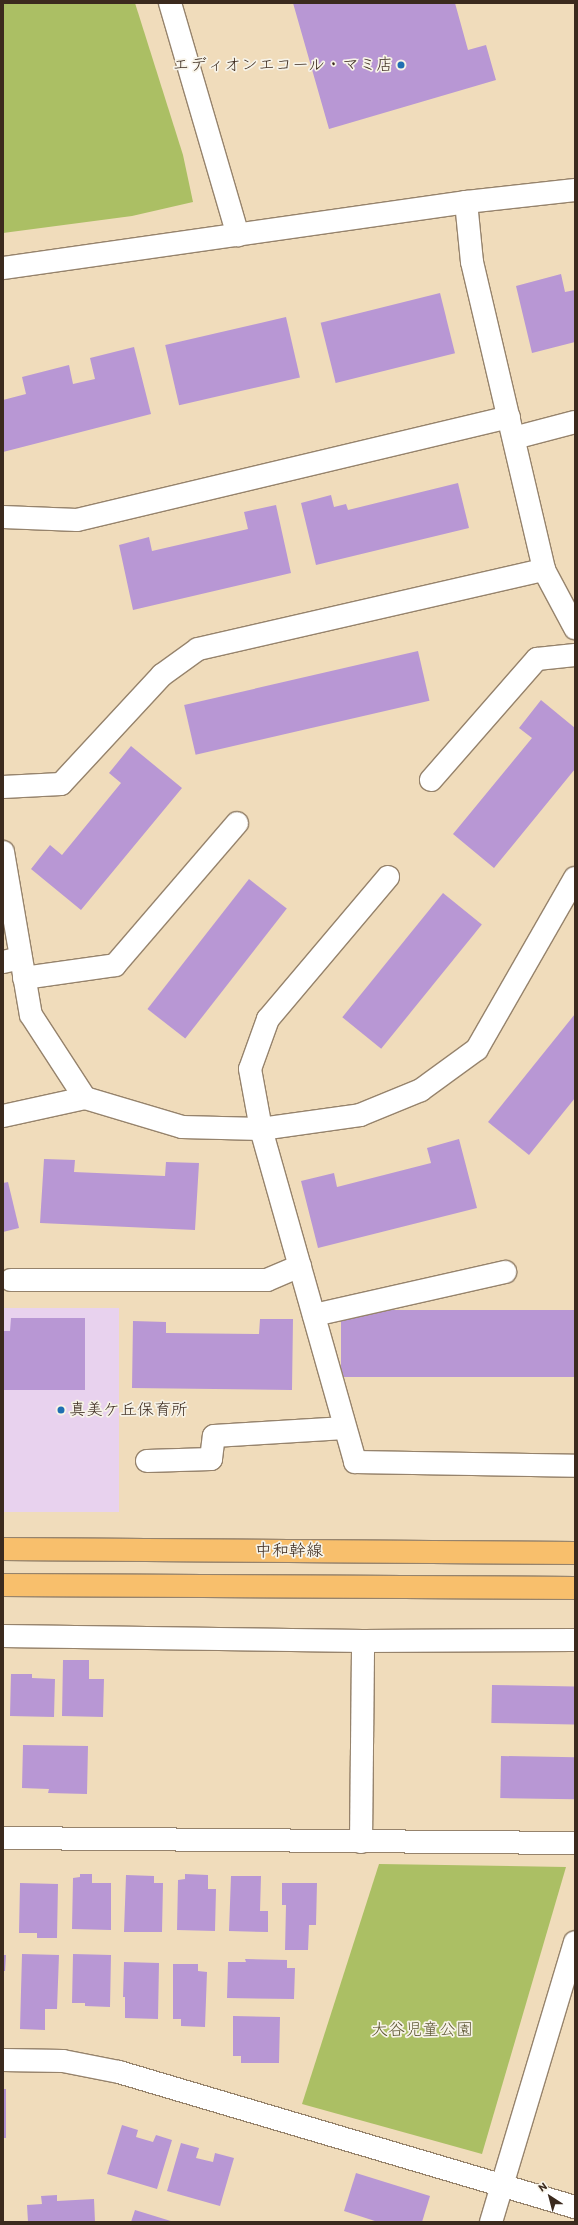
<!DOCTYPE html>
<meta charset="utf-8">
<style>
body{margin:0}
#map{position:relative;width:578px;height:2225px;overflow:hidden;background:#f0dcbb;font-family:Itim,"Klee One",sans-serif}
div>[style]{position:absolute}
.built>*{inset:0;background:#e8d2ee;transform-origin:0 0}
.green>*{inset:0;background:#abbf64}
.building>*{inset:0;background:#b897d4;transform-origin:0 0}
.roads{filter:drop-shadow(1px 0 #96836c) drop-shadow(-1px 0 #96836c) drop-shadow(0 1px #96836c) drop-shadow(0 -1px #96836c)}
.minor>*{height:22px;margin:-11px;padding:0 11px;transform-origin:11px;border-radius:11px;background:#fff}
.major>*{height:22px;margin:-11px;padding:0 11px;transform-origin:11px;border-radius:11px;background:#f8bf6c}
.dots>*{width:11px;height:11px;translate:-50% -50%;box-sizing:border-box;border:2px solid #f7f3e8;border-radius:50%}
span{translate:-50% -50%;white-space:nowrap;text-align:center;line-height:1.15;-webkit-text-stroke:3.5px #f7f3e8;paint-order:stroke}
.poi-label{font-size:17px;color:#3b2a1e}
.right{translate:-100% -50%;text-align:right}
.left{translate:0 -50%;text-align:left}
.street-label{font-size:17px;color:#3b2a1e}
.park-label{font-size:17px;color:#5d5733}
.frame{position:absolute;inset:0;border:4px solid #3b2a1e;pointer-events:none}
.north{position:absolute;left:530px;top:2177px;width:40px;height:40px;-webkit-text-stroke:3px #f7f3e8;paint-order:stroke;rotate:324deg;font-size:11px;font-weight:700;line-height:16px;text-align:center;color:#3b2a1e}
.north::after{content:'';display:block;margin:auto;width:14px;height:18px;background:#3b2a1e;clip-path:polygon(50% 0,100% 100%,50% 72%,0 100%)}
</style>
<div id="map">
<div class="built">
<div style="left:119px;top:1308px;width:204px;height:116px;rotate:90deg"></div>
</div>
<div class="green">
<div style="clip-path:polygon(3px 3px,135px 3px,183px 155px,193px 202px,132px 216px,3px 233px)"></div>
<div style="clip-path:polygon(379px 1864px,566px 1867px,482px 2154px,302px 2104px)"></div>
</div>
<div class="building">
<div style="clip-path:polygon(293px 3px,455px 3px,468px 50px,486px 45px,496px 80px,329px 129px)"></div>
<div style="clip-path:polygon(561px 274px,565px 292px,575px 290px,575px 342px,532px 353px,516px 286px)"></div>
<div style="left:440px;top:293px;width:62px;height:123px;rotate:76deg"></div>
<div style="left:286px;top:317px;width:62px;height:124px;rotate:77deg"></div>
<div style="clip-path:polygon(134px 347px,151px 414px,3px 452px,3px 400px,26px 394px,22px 377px,69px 365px,73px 384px,95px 379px,90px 358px)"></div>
<div style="clip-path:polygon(458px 483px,469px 528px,316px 565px,301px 503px,331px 495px,334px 507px,346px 504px,348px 510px)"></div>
<div style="clip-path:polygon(276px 505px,291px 573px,133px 610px,119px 545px,149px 537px,152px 551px,248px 529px,244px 512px)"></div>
<div style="left:418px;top:651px;width:51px;height:240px;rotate:77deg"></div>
<div style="clip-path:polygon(541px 700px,575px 728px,575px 769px,494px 868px,453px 834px,532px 738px,519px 728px)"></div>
<div style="clip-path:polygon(131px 746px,182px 788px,81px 910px,31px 869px,50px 845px,62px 855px,121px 783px,109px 773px)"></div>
<div style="left:249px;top:879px;width:48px;height:165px;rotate:38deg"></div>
<div style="left:443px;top:893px;width:50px;height:160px;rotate:39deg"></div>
<div style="clip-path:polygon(575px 1014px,575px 1098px,529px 1155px,488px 1122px)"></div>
<div style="clip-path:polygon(459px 1139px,477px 1208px,318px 1248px,301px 1181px,334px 1173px,337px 1187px,431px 1163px,427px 1148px)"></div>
<div style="clip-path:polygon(44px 1159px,75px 1160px,74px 1172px,165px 1176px,166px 1162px,199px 1163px,195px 1230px,40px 1223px)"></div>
<div style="clip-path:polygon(8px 1182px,19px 1228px,3px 1232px,3px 1183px)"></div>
<div style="left:575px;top:1310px;width:67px;height:234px;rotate:90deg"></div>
<div style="clip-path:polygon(11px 1318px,85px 1318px,85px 1390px,3px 1390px,3px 1331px,10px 1331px)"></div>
<div style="clip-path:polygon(260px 1319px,293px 1319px,292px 1390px,132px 1388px,133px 1321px,166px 1322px,166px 1333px,259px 1334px)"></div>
<div style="clip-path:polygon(63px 1660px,89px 1660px,89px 1679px,104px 1679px,103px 1717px,62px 1716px)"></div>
<div style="clip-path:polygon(11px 1674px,32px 1674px,32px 1678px,55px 1679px,54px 1717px,10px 1716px)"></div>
<div style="left:492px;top:1685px;width:83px;height:38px;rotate:1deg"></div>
<div style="clip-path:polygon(23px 1745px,88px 1746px,87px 1794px,48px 1793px,49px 1789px,22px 1788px)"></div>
<div style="left:501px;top:1756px;width:74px;height:42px;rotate:1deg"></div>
<div style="clip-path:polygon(80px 1874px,92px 1874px,92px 1883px,111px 1883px,111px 1930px,72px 1929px,73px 1878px,80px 1877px)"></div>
<div style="clip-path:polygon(185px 1874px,208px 1875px,208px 1889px,216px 1889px,215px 1931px,177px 1930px,178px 1880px,185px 1879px)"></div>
<div style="clip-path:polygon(126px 1875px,154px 1876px,154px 1883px,163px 1883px,162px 1932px,124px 1932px)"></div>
<div style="clip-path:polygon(231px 1876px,261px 1876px,260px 1911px,268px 1911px,268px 1932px,229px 1931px)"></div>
<div style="clip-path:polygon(20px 1883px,58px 1884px,57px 1938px,37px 1938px,37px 1933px,19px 1933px)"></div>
<div style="clip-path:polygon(282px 1883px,317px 1883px,316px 1925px,309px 1925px,308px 1950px,285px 1950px,286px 1905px,282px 1905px)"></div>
<div style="clip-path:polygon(22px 1954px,59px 1955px,57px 2009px,45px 2009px,45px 2030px,20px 2029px)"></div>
<div style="clip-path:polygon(73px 1954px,111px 1955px,110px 2007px,85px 2006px,85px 2003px,72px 2003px)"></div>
<div style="clip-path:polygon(3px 1955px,6px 1955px,5px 1971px,3px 1971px)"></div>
<div style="clip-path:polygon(245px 1959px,287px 1960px,287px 1968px,295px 1968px,294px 1999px,227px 1998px,228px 1962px,246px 1962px)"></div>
<div style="clip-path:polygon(124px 1962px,159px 1963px,158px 2019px,125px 2018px,125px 1997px,123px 1997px)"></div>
<div style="clip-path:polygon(173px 1964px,198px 1964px,198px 1971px,207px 1972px,205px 2027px,181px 2026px,181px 2019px,173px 2019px)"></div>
<div style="clip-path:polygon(233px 2016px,280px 2017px,279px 2063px,241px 2063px,241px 2056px,233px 2056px)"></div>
<div style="left:3px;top:2089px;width:3px;height:49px"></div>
<div style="clip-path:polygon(122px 2125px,138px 2130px,136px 2137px,153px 2142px,156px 2135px,172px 2140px,157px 2189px,107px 2174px)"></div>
<div style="clip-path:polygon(181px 2143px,199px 2148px,196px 2158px,213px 2162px,215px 2153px,234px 2158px,220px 2206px,167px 2191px)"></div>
<div style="clip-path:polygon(356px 2173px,430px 2196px,422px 2222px,378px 2222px,344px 2211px)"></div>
<div style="clip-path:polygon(57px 2195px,57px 2201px,94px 2199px,95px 2222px,28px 2222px,27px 2205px,42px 2204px,41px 2196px)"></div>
<div style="clip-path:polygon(135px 2210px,174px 2222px,131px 2222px)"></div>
</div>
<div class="roads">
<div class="minor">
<div style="left:170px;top:3px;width:242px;rotate:73.7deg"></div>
<div style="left:466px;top:202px;width:60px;rotate:84.3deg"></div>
<div style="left:472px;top:262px;width:316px;rotate:76.8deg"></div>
<div style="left:544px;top:570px;width:66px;rotate:61.9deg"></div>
<div style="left:3px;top:268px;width:468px;rotate:-8.1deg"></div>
<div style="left:466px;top:202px;width:110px;rotate:-6.3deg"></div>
<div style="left:514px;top:438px;width:63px;rotate:-14.7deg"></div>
<div style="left:3px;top:517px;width:74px;rotate:2.3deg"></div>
<div style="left:77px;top:520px;width:444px;rotate:-13.4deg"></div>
<div style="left:431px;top:780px;width:161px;rotate:-48.8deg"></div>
<div style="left:537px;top:659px;width:38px;rotate:-6deg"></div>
<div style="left:3px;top:787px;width:58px;rotate:-3deg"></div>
<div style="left:61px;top:784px;width:149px;rotate:-47.2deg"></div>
<div style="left:162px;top:675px;width:44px;rotate:-35.8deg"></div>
<div style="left:198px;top:649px;width:355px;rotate:-12.9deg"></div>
<div style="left:3px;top:852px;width:165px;rotate:80.3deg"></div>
<div style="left:31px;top:1015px;width:99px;rotate:57deg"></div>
<div style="left:388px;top:877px;width:186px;rotate:130.2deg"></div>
<div style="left:268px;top:1019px;width:53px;rotate:109.8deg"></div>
<div style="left:250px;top:1069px;width:61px;rotate:79.6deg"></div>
<div style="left:261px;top:1129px;width:346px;rotate:74.2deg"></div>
<div style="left:355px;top:1462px;width:220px;rotate:1deg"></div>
<div style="left:3px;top:962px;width:18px;rotate:-13deg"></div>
<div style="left:24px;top:978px;width:92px;rotate:-8.1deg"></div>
<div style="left:115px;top:965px;width:187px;rotate:-49.3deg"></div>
<div style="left:3px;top:1116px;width:84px;rotate:-12.4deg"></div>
<div style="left:85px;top:1098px;width:101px;rotate:16.6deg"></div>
<div style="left:182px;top:1127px;width:79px;rotate:1.5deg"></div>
<div style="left:261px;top:1129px;width:100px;rotate:-8deg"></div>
<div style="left:360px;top:1115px;width:66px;rotate:-22.3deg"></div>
<div style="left:421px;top:1090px;width:69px;rotate:-36.2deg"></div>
<div style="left:477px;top:1049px;width:197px;rotate:-60.2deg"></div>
<div style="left:11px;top:1280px;width:256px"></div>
<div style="left:267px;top:1280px;width:36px;rotate:-23deg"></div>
<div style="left:314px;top:1315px;width:196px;rotate:-12.7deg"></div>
<div style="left:147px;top:1461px;width:64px;rotate:-1.8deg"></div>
<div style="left:211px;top:1459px;width:23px;rotate:-83deg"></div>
<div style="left:214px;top:1436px;width:131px;rotate:-3.5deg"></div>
<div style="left:3px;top:1636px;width:360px;rotate:0.8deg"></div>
<div style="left:363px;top:1641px;width:212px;rotate:-0.3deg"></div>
<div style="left:3px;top:1838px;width:572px;rotate:0.5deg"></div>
<div style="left:361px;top:1842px;width:201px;rotate:-89.4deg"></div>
<div style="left:3px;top:2060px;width:60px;rotate:1deg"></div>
<div style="left:63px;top:2061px;width:57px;rotate:11.1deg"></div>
<div style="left:119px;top:2072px;width:476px;rotate:16.5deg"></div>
<div style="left:491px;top:2222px;width:292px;rotate:-73.3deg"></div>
</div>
<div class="major">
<div style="left:3px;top:1549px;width:572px;rotate:0.4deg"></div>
<div style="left:3px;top:1585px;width:572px;rotate:0.3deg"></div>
</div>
</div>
<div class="dots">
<div style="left:401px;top:65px;background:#1f6fb2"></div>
<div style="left:61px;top:1410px;background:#1f6fb2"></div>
</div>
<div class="poi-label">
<span class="right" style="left:393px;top:65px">エディオンエコール・マミ店</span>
<span class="left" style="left:69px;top:1410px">真美ケ丘保育所</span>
</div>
<div class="street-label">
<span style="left:289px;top:1551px">中和幹線</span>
</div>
<div class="park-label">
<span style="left:422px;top:2030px">大谷児童公園</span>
</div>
<div class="frame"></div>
<div class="north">N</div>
</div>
